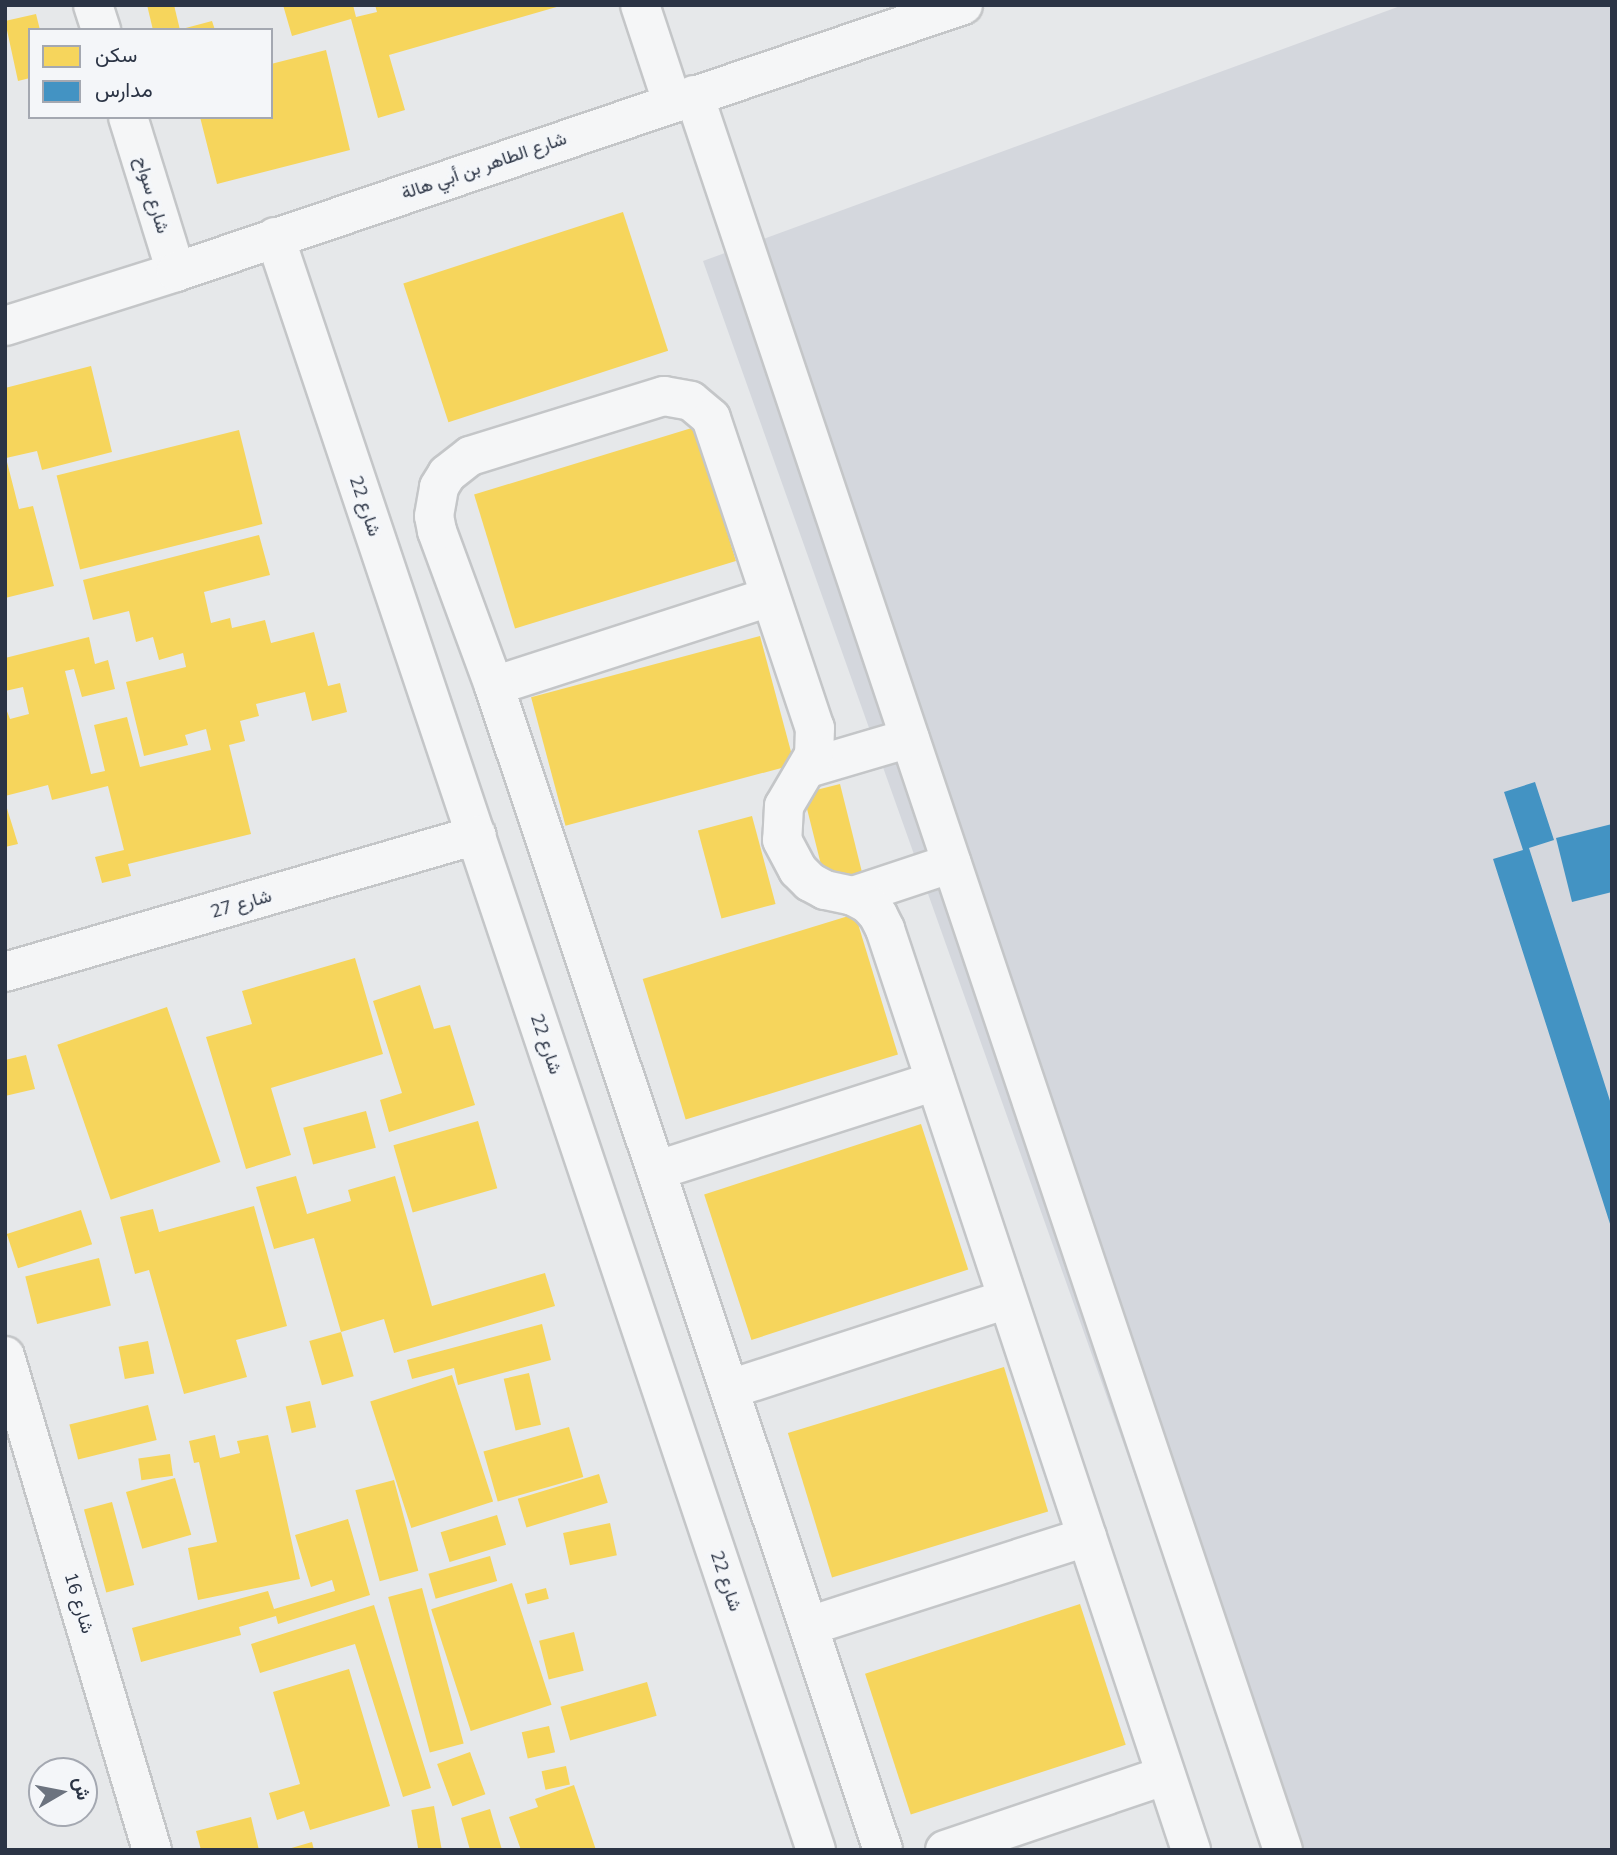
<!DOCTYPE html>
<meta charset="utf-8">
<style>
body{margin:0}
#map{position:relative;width:1617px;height:1855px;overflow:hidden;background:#e6e8ea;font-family:"Nunito Sans",Vazirmatn,sans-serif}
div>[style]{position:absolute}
.built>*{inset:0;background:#d4d7dd}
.homes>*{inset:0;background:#f6d55c;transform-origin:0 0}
.schools>*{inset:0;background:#4393c3}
.roads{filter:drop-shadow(2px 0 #c4c6c8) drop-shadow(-2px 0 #c4c6c8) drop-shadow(0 2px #c4c6c8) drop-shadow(0 -2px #c4c6c8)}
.minor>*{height:38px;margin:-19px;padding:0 19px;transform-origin:19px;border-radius:19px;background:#f5f6f7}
span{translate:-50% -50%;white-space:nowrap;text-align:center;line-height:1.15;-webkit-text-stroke:7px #f4f6f9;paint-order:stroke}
.street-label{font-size:18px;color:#2b3445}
.frame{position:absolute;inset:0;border:7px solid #2b3445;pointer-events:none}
.legend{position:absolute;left:28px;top:28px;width:245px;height:91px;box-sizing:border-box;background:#f4f6f9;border:2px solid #a4a8b1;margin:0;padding:9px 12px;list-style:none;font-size:21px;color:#2b3445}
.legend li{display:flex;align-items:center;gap:14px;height:35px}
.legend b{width:35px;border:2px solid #a4a8b1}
.north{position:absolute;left:28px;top:1757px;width:70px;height:70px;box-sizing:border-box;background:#f4f6f9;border:2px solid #a4a8b1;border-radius:50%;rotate:80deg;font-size:19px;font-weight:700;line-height:28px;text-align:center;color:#2b3445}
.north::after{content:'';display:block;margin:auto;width:24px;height:32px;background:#6c737f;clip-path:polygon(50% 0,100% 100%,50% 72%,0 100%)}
</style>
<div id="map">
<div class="built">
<div style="clip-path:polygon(1403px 5px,1612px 5px,1612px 1850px,1268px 1850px,703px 261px)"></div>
</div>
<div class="homes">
<div style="clip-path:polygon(147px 5px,174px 5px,180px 30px,153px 30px)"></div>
<div style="clip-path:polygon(283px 5px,353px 5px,356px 17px,377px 12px,375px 5px,560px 6px,389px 55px,405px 110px,378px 118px,351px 19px,292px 36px)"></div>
<div style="clip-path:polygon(36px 14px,40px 30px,30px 30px,30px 78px,18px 81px,5px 21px)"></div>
<div style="clip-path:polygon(212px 21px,215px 30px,183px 30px,182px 29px)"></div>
<div style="clip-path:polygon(326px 50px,350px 150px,217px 184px,200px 117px,271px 117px,271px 64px)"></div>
<div style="left:623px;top:212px;width:146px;height:231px;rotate:72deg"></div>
<div style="clip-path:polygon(91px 366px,112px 452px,42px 470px,37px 451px,6px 458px,19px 509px,33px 506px,54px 586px,5px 598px,5px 388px)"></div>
<div style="left:695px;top:427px;width:140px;height:231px;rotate:73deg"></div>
<div style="left:239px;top:430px;width:97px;height:188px;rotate:76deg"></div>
<div style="clip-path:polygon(259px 535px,270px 575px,204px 592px,211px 623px,230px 618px,232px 628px,265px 620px,271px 643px,314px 632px,328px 686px,340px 683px,347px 712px,312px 721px,305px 692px,256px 704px,259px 716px,240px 721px,245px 741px,229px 745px,251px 834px,128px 864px,131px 876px,102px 883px,95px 857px,124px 850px,108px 786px,52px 800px,48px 785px,5px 796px,5px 706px,10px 719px,29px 714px,23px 687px,5px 691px,5px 658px,89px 637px,95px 664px,108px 660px,115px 689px,82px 697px,74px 669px,65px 671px,91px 774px,105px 771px,94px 725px,127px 717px,140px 767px,211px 750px,206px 729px,185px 735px,188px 745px,144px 756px,126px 682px,186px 667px,183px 653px,159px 660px,153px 637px,136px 642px,129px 611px,93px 620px,83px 580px)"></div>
<div style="left:760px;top:636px;width:133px;height:237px;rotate:75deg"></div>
<div style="left:840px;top:784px;width:97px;height:38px;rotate:76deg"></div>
<div style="clip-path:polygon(5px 802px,18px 844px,5px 847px)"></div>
<div style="left:752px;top:816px;width:91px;height:56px;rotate:75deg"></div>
<div style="left:855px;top:914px;width:147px;height:222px;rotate:73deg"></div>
<div style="clip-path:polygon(355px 958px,383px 1054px,271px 1088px,291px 1155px,246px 1169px,206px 1037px,252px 1024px,242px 991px)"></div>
<div style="clip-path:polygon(420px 985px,434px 1029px,450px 1025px,475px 1105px,389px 1132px,380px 1100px,402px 1093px,373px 1001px)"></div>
<div style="left:167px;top:1007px;width:164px;height:116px;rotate:71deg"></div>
<div style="clip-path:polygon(26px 1055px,35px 1089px,5px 1096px,5px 1060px)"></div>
<div style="left:366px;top:1111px;width:38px;height:65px;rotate:75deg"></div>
<div style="left:478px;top:1121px;width:70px;height:88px;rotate:74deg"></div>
<div style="left:921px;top:1124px;width:153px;height:228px;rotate:72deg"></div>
<div style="clip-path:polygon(296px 1176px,307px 1214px,351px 1201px,348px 1190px,395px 1176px,432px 1306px,545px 1273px,555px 1306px,394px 1353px,384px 1319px,341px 1332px,314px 1238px,274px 1249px,256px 1187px)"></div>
<div style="clip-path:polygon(254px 1206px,287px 1326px,236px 1340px,247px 1377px,184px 1394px,149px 1270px,135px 1274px,120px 1217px,153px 1209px,159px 1232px)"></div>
<div style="left:81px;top:1210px;width:36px;height:78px;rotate:72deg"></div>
<div style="left:99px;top:1258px;width:49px;height:76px;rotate:76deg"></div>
<div style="clip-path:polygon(542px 1324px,551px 1360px,458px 1385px,454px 1368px,412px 1379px,407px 1360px)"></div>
<div style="left:341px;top:1332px;width:46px;height:33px;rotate:74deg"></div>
<div style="left:148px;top:1341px;width:33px;height:30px;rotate:79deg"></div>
<div style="left:1004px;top:1367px;width:151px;height:226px;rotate:73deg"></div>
<div style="left:529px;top:1373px;width:53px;height:26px;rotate:77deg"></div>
<div style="left:452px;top:1375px;width:133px;height:86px;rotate:72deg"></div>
<div style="left:310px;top:1401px;width:27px;height:25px;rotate:77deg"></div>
<div style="left:148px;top:1405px;width:36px;height:81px;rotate:76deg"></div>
<div style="left:569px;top:1427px;width:52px;height:89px;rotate:74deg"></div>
<div style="clip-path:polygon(215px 1435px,220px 1458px,240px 1453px,237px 1441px,268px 1435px,300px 1579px,198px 1600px,188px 1548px,217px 1542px,199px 1462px,194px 1463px,189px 1441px)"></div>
<div style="left:170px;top:1454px;width:22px;height:32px;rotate:82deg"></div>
<div style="left:599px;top:1474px;width:30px;height:85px;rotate:73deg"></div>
<div style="left:175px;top:1478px;width:59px;height:51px;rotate:74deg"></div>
<div style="left:394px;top:1480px;width:94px;height:40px;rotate:75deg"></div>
<div style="left:112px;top:1502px;width:86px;height:29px;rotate:75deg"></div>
<div style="left:497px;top:1515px;width:31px;height:59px;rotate:73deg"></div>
<div style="clip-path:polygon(348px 1519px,370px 1595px,278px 1624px,276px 1616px,239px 1627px,241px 1635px,141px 1662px,132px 1628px,268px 1591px,274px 1609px,335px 1591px,332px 1580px,311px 1587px,295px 1535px)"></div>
<div style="left:610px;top:1523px;width:33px;height:48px;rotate:78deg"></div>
<div style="left:490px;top:1556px;width:26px;height:64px;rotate:74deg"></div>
<div style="left:512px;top:1583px;width:128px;height:85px;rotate:72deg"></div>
<div style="left:422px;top:1588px;width:161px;height:35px;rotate:75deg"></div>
<div style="left:546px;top:1588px;width:11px;height:22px;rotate:75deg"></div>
<div style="left:1080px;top:1604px;width:148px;height:226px;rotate:72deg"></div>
<div style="clip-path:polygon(374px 1605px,431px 1788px,403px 1797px,355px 1644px,260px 1673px,251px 1644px)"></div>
<div style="left:574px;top:1632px;width:40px;height:36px;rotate:76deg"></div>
<div style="clip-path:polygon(349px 1669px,390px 1806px,310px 1830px,304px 1811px,277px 1820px,269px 1793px,300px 1784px,273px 1692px)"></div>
<div style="left:647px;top:1682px;width:35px;height:90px;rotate:74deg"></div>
<div style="left:549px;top:1726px;width:27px;height:28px;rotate:77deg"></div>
<div style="left:470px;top:1752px;width:45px;height:35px;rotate:70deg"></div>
<div style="left:566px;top:1766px;width:19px;height:25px;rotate:78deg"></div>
<div style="clip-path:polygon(574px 1785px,596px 1850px,521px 1850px,509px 1817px,538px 1807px,535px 1799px)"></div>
<div style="left:434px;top:1806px;width:45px;height:23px;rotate:80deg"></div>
<div style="clip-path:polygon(490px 1809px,502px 1850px,470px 1850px,461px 1818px)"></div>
<div style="clip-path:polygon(251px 1817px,259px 1850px,201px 1850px,196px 1831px)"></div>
<div style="clip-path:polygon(312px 1842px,314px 1850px,288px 1850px,288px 1849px)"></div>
</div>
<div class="schools">
<div style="clip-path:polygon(1535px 782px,1554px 840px,1529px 848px,1612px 1107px,1612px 1230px,1493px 859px,1523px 850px,1504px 792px)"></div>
<div style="clip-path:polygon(1612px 824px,1612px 892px,1572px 902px,1556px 838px)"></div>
</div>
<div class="roads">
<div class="minor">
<div style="left:93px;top:5px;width:26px;rotate:72deg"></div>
<div style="left:640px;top:5px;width:102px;rotate:71.7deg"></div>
<div style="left:694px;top:95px;width:1851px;rotate:71.45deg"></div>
<div style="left:128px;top:117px;width:162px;rotate:72.8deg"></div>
<div style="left:275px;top:237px;width:1701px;rotate:71.46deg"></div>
<div style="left:5px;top:326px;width:179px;rotate:-17.5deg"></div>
<div style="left:176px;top:272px;width:831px;rotate:-18.74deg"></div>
<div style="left:494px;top:686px;width:290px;rotate:-17.9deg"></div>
<div style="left:808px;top:768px;width:106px;rotate:-16.4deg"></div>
<div style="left:853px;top:896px;width:104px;rotate:-18.4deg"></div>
<div style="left:5px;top:972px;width:491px;rotate:-16.2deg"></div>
<div style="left:658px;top:1170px;width:291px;rotate:-17.8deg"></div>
<div style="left:5px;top:1356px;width:515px;rotate:73.43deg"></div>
<div style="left:730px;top:1389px;width:291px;rotate:-18deg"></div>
<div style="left:809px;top:1626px;width:292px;rotate:-17.8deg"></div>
<div style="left:883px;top:1850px;width:1227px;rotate:-108.48deg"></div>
<div style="left:494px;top:686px;width:165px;rotate:-110.2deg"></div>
<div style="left:437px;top:531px;width:15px;rotate:-101deg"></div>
<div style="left:434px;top:516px;width:29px;rotate:-80deg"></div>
<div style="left:439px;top:487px;width:15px;rotate:-58deg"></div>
<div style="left:447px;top:474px;width:29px;rotate:-38deg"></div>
<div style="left:470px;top:456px;width:203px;rotate:-17.2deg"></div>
<div style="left:664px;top:396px;width:27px;rotate:10deg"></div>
<div style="left:691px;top:401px;width:26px;rotate:40deg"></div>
<div style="left:711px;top:418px;width:327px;rotate:71.5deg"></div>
<div style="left:815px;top:728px;width:27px;rotate:92deg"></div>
<div style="left:814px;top:755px;width:59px;rotate:120.5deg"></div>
<div style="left:784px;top:806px;width:34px;rotate:93deg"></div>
<div style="left:782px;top:840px;width:34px;rotate:62deg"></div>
<div style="left:798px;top:870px;width:17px;rotate:45deg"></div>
<div style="left:810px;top:882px;width:17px;rotate:28deg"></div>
<div style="left:825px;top:890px;width:29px;rotate:12deg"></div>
<div style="left:853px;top:896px;width:17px;rotate:28deg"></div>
<div style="left:868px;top:904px;width:15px;rotate:48deg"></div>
<div style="left:878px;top:915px;width:16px;rotate:63deg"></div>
<div style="left:885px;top:929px;width:971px;rotate:71.62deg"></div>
<div style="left:945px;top:1850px;width:233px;rotate:-18.7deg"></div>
</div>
</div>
<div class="street-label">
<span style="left:484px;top:166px;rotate:-19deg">شارع الطاهر بن أبي هالة</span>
<span style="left:152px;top:195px;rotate:73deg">شارع سواح</span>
<span style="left:365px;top:506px;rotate:71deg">شارع 22</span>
<span style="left:241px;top:904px;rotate:-16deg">شارع 27</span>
<span style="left:546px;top:1044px;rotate:71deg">شارع 22</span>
<span style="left:726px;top:1581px;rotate:71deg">شارع 22</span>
<span style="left:79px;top:1603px;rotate:73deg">شارع 16</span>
</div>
<div class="frame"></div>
<ul class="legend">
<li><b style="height:19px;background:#f6d55c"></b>سكن</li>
<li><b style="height:19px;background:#4393c3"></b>مدارس</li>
</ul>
<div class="north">ش</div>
</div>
